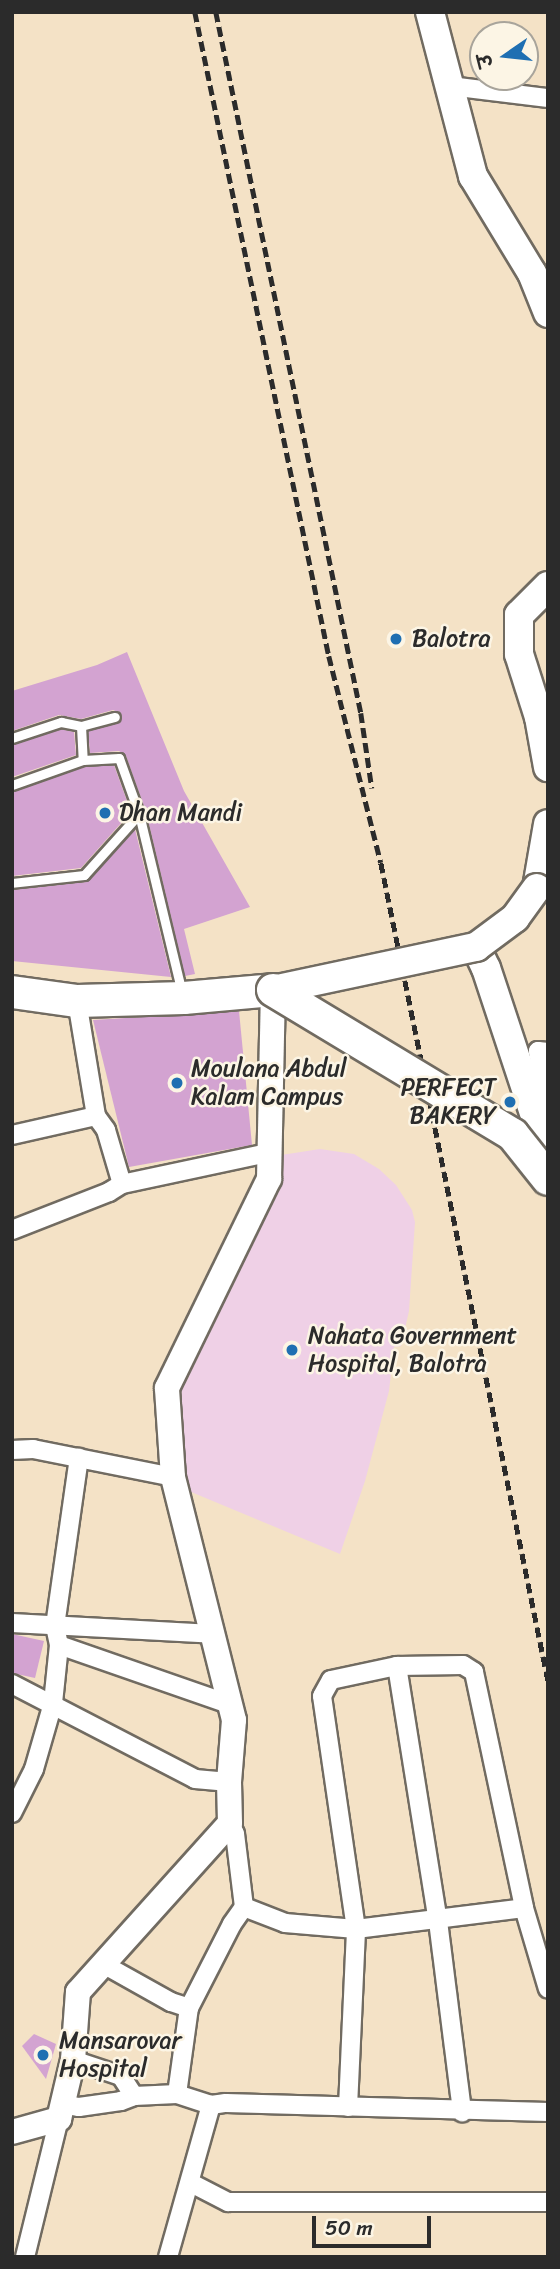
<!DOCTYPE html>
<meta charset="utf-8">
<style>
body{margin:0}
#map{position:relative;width:560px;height:2269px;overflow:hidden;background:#f4e2c6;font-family:Sriracha,"Playpen Sans Deva",sans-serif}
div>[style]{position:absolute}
.built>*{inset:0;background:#efd0e6}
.building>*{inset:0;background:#d3a3d1}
.roads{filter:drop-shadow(2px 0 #716b61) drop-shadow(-2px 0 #716b61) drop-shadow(0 2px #716b61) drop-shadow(0 -2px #716b61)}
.lane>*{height:9px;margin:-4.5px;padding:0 4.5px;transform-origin:4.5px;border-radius:4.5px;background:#fff}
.street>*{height:18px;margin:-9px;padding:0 9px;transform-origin:9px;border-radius:9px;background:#fff}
.secondary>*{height:24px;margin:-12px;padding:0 12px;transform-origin:12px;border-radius:12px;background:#fff}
.primary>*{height:28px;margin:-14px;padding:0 14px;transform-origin:14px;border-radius:14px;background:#fff}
.highway>*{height:32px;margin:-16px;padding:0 16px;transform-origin:16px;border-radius:16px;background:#fff}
.rail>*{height:4.5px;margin-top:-2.25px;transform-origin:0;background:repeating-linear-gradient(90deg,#2b2b2b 0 10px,transparent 0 15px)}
.bridges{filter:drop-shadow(2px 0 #716b61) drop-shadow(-2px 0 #716b61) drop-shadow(0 2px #716b61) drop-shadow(0 -2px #716b61)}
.primary-bridge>*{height:28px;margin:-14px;padding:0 14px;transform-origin:14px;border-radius:14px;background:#fff}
.highway-bridge>*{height:32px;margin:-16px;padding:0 16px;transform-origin:16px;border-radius:16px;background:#fff}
.dots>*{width:19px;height:19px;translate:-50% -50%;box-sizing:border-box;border:4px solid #fcf5e5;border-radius:50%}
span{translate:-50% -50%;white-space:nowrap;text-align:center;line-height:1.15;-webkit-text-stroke:5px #fcf5e5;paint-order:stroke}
.poi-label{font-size:24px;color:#2b2b2b}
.left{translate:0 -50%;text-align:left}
.right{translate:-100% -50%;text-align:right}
.frame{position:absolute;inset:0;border:14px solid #2b2b2b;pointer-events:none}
.north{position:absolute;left:469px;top:21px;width:70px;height:70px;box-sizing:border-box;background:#fcf5e5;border:2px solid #a8a49b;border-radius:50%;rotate:256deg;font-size:19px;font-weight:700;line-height:28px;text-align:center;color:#2b2b2b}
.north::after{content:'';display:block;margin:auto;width:24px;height:32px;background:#1f6fb2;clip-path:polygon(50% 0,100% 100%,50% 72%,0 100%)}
.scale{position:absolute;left:312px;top:2216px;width:119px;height:32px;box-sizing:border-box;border:4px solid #2b2b2b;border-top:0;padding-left:9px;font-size:21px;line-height:24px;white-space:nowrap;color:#2b2b2b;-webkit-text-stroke:5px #fcf5e5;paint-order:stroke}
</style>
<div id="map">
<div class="built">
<div style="clip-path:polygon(320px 1149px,354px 1154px,379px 1169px,396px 1185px,412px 1210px,415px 1222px,409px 1311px,401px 1346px,394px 1347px,389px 1391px,365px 1481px,340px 1554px,184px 1489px,171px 1387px,275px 1156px)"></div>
</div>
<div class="building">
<div style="clip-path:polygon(127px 652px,184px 791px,250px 907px,184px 929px,195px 974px,185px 976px,146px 812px,126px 756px,119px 751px,90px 753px,88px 731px,119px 722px,120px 713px,113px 710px,81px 719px,59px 715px,12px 731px,12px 691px,97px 665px)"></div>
<div style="clip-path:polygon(61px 729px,74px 732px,76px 755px,12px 777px,12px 745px)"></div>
<div style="clip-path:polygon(114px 765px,131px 812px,81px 868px,12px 876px,12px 792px,84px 767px)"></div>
<div style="clip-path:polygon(135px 829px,171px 977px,12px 961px,12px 890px,86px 882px)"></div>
<div style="clip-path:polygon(239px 1011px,252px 1145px,129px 1167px,93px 1020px)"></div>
<div style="clip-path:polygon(12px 1634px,44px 1641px,35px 1678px,12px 1673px)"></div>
<div style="clip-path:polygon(34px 2034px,56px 2044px,46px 2079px,22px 2046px)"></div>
</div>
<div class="roads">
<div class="lane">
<div style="left:81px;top:726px;width:35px;rotate:-15deg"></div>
<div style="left:12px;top:738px;width:52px;rotate:-18.1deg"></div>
<div style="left:61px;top:722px;width:20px;rotate:11deg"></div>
<div style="left:81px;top:726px;width:34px;rotate:87deg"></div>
<div style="left:12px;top:785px;width:75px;rotate:-19.4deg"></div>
<div style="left:83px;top:760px;width:36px;rotate:-3deg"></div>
<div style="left:119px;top:758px;width:59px;rotate:70.3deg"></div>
<div style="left:139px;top:814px;width:82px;rotate:132deg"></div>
<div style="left:84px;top:875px;width:72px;rotate:173.7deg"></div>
<div style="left:139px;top:814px;width:184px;rotate:76.5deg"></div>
</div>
<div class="street">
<div style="left:450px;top:86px;width:99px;rotate:7deg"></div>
<div style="left:77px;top:1001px;width:117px;rotate:80.6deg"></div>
<div style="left:96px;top:1116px;width:17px;rotate:54deg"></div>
<div style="left:106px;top:1130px;width:56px;rotate:73.5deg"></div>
<div style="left:548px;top:1052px;width:10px;rotate:-174deg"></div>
<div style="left:538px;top:1051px;width:63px;rotate:80.8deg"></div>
<div style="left:12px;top:1135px;width:86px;rotate:-12.7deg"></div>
<div style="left:12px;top:1230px;width:104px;rotate:-21.4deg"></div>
<div style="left:109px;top:1192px;width:15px;rotate:-32deg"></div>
<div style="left:122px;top:1184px;width:153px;rotate:-12deg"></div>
<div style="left:12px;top:1450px;width:21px;rotate:-3deg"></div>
<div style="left:33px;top:1449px;width:143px;rotate:11.3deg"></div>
<div style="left:12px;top:1623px;width:201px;rotate:3.1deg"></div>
<div style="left:59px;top:1645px;width:182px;rotate:19.2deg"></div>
<div style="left:397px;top:1666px;width:258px;rotate:80.9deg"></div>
<div style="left:438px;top:1921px;width:193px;rotate:82.8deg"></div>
<div style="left:12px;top:1684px;width:206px;rotate:27.4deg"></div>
<div style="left:195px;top:1779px;width:34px;rotate:5deg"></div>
<div style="left:12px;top:1813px;width:49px;rotate:-63.4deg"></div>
<div style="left:34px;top:1769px;width:69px;rotate:-73.9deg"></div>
<div style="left:53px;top:1703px;width:58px;rotate:-84.1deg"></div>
<div style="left:59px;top:1645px;width:19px;rotate:-102deg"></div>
<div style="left:55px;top:1626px;width:170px;rotate:-81.9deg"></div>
<div style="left:244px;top:1907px;width:44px;rotate:21.3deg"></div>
<div style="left:285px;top:1923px;width:71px;rotate:4.8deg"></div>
<div style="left:356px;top:1929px;width:169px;rotate:-7.1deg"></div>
<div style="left:103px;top:1964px;width:78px;rotate:29.2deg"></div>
<div style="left:171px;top:2002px;width:19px;rotate:18deg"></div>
<div style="left:73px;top:2060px;width:51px;rotate:18.4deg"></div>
<div style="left:121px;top:2076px;width:24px;rotate:57deg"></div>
<div style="left:177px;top:2094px;width:87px;rotate:-82.1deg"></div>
<div style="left:189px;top:2008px;width:94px;rotate:-62.9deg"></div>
<div style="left:232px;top:1924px;width:21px;rotate:-55deg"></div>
<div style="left:244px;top:1907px;width:74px;rotate:-97deg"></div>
<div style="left:235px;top:1834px;width:12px;rotate:-114deg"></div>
<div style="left:63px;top:2104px;width:16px;rotate:11deg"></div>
<div style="left:79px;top:2107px;width:42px;rotate:-8.1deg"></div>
<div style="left:121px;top:2101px;width:14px;rotate:-21deg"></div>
<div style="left:134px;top:2096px;width:43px;rotate:-2.7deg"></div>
<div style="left:177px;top:2094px;width:36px;rotate:18deg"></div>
<div style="left:211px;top:2105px;width:15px;rotate:-8deg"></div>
<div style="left:226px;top:2103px;width:322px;rotate:1.6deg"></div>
<div style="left:348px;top:2107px;width:178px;rotate:-87.4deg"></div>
<div style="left:356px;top:1929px;width:235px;rotate:-98.3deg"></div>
<div style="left:322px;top:1696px;width:18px;rotate:-61deg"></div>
<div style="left:331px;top:1680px;width:67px;rotate:-12deg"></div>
<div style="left:397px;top:1666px;width:66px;rotate:-0.9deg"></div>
<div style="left:463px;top:1665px;width:13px;rotate:32deg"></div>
<div style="left:474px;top:1672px;width:241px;rotate:78deg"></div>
<div style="left:524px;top:1908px;width:84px;rotate:73.5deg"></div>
<div style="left:191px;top:2183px;width:42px;rotate:27.2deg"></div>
<div style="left:228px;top:2202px;width:320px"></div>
<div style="left:25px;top:2257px;width:142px;rotate:-76.2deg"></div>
<div style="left:168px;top:2257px;width:158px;rotate:-74.2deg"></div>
</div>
<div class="secondary">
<div style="left:12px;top:2132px;width:49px;rotate:-15.5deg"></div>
<div style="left:59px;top:2119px;width:61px;rotate:-76.7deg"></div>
<div style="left:73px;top:2060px;width:68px;rotate:-85.8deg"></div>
<div style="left:78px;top:1992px;width:227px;rotate:-48deg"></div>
<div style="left:230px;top:1823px;width:41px;rotate:-91.4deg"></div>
<div style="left:229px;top:1782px;width:62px;rotate:-85.4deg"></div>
<div style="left:234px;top:1720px;width:251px;rotate:-104.1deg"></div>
<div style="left:173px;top:1477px;width:89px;rotate:-93.9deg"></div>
<div style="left:167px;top:1388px;width:233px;rotate:-64deg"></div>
<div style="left:269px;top:1179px;width:189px;rotate:-88.8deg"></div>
</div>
<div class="primary">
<div style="left:430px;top:12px;width:170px;rotate:75.3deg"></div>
<div style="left:473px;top:176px;width:114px;rotate:58.7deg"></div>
<div style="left:532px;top:273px;width:43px;rotate:68.2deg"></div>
<div style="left:548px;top:586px;width:41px;rotate:135deg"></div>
<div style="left:519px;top:615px;width:39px;rotate:90deg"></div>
<div style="left:519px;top:654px;width:66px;rotate:72.4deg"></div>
<div style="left:539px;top:717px;width:51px;rotate:79.8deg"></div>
<div style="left:537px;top:888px;width:65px;rotate:-80.2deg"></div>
<div style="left:476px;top:947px;width:23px;rotate:65deg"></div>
<div style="left:486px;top:968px;width:198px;rotate:71.7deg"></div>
</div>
<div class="highway">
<div style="left:12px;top:992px;width:66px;rotate:7.9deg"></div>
<div style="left:77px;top:1001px;width:107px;rotate:-1.6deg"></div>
<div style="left:184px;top:998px;width:89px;rotate:-5.1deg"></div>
</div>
</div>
<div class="rail">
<div style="left:195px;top:12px;width:658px;rotate:78.25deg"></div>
<div style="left:329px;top:656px;width:213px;rotate:75.9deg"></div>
<div style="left:381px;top:863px;width:834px;rotate:78.45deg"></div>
<div style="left:216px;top:12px;width:716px;rotate:78.31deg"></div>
<div style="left:361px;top:713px;width:76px;rotate:81.7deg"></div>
</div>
<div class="bridges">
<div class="primary-bridge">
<div style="left:273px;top:990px;width:208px;rotate:-12deg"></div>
<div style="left:476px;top:947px;width:49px;rotate:-36.6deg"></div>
<div style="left:515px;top:918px;width:37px;rotate:-54deg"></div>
</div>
<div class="highway-bridge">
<div style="left:273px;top:990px;width:280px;rotate:31.1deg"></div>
<div style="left:513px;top:1135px;width:56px;rotate:51.5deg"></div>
</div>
</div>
<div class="dots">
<div style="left:396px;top:639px;background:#1f6fb2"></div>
<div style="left:105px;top:813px;background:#1f6fb2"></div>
<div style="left:177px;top:1083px;background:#1f6fb2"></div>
<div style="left:510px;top:1102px;background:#1f6fb2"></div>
<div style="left:292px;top:1350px;background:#1f6fb2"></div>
<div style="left:43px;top:2055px;background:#1f6fb2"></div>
</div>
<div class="poi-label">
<span class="left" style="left:412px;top:639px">Balotra</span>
<span class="left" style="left:119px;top:813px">Dhan Mandi</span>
<span class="left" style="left:191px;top:1083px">Moulana Abdul<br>Kalam Campus</span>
<span class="right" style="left:496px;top:1102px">PERFECT<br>BAKERY</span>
<span class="left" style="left:308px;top:1350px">Nahata Government<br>Hospital, Balotra</span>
<span class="left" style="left:59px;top:2055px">Mansarovar<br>Hospital</span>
</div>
<div class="frame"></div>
<div class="north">उ</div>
<div class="scale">50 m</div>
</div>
